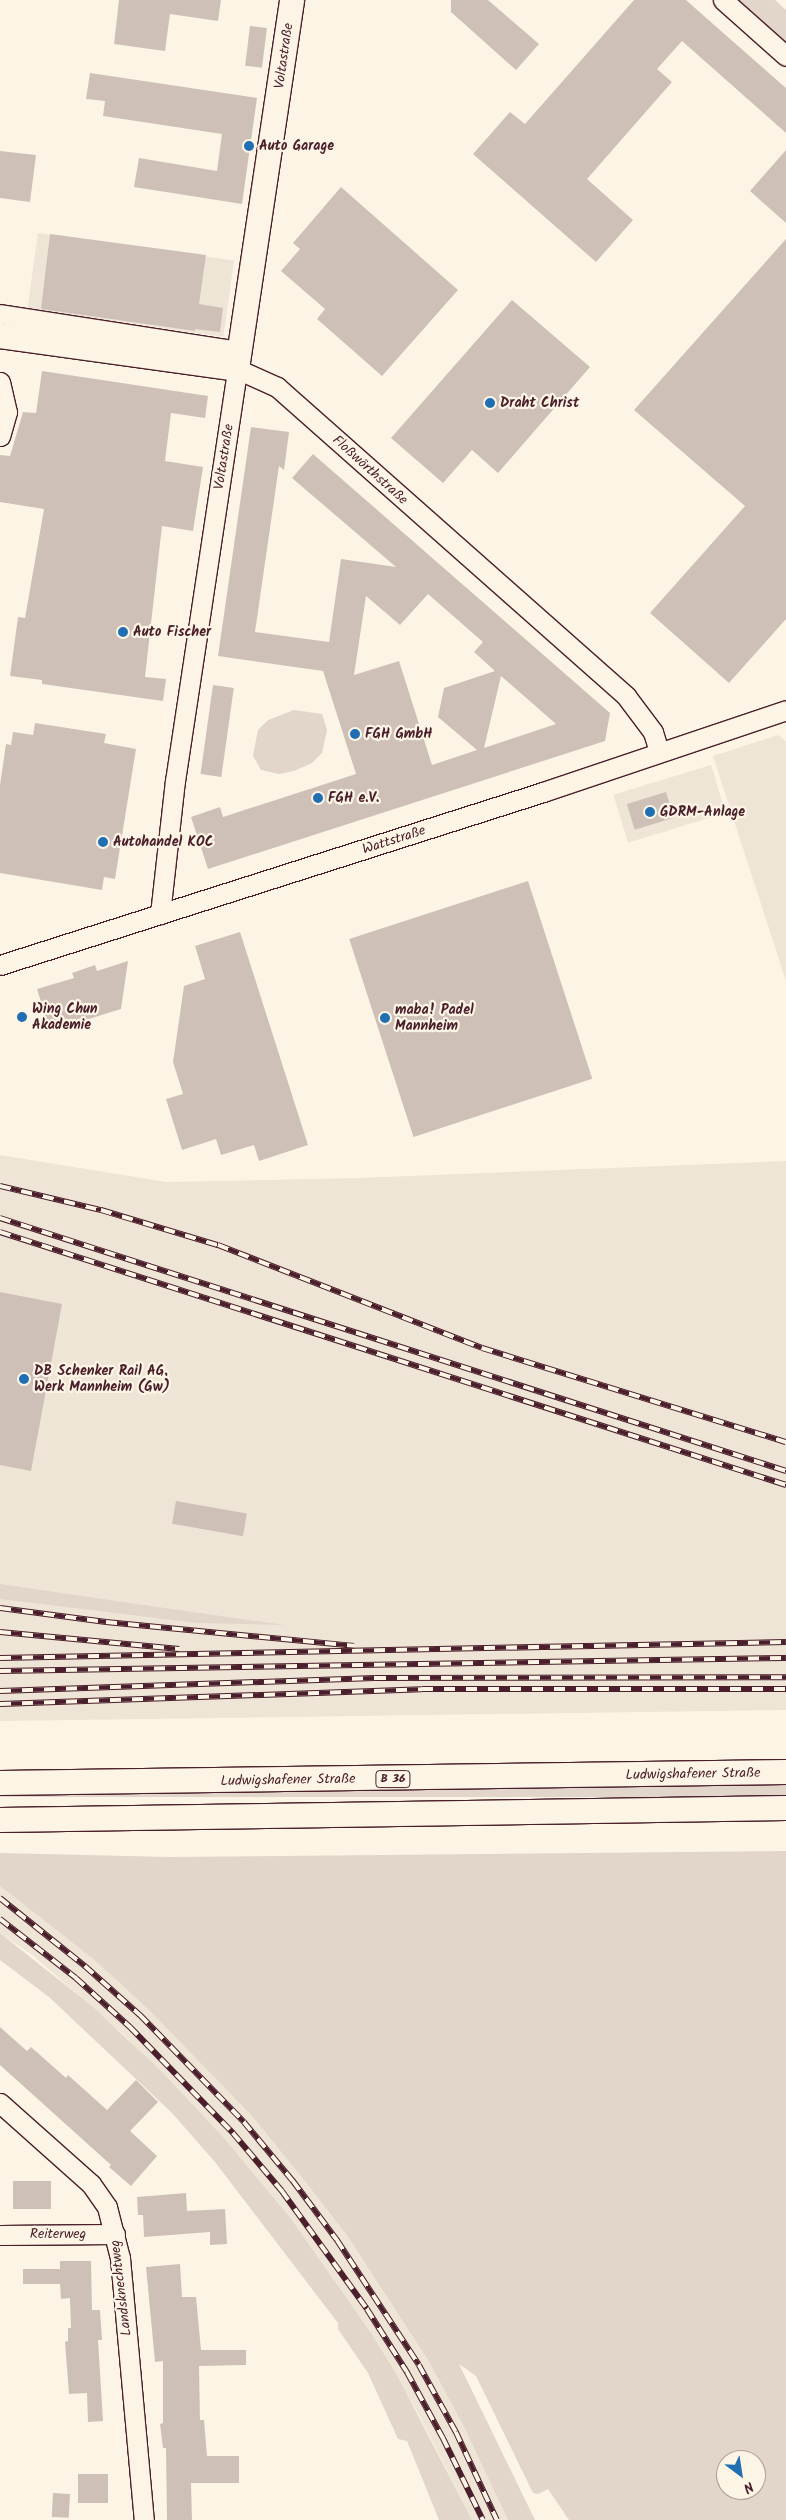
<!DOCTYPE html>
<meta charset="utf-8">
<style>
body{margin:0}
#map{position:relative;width:786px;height:2520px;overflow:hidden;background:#fcf5e5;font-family:Kalam,sans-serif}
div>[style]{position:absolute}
.built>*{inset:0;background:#eee5d7;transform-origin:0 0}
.green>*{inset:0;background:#e2d5ca;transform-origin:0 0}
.building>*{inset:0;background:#cfc0b7;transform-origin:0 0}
.roads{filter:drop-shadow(1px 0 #4a1f2b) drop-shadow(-1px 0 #4a1f2b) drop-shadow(0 1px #4a1f2b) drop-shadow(0 -1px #4a1f2b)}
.minor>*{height:19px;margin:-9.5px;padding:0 9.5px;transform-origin:9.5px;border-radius:9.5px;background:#fcf5e5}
.major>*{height:24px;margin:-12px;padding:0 12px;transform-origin:12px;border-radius:12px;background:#fcf5e5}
.rail>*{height:5.5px;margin-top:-2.75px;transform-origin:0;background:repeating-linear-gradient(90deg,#fcf5e5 0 11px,#4a1f2b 0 22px);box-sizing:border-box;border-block:1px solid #4a1f2b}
.dots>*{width:14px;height:14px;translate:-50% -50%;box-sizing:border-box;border:2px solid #fcf5e5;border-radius:50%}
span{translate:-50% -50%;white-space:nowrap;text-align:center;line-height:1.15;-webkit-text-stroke:4.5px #fcf5e5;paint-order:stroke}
.shield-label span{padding:1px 4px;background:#fcf5e5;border:1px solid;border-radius:4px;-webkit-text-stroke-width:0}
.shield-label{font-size:12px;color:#4a1f2b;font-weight:700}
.street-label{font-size:14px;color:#4a1f2b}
.poi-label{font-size:14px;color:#4a1f2b;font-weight:700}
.left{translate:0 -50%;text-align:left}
.north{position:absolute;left:716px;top:2450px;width:50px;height:50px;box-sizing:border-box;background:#fcf5e5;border:1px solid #b59f9b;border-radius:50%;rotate:149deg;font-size:14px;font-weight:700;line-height:20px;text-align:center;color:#4a1f2b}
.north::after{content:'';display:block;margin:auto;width:18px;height:22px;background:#1f6fb2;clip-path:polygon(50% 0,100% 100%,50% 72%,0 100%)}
</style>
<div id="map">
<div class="built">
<div style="left:38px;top:233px;width:198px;height:77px;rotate:8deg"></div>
<div style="clip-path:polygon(778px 735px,786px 741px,786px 981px,713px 756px)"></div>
<div style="left:711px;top:765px;width:50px;height:102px;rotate:73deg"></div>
<div style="clip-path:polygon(0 1155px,166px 1182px,359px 1178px,786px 1161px,786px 1710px,0 1721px)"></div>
<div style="clip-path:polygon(0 1886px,92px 1958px,147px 2008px,252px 2116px,300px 2175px,346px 2234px,428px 2360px,464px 2427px,508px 2520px,472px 2520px,420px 2417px,371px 2333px,292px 2220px,225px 2139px,124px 2035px,32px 1955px,0 1933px)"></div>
</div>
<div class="green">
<div style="clip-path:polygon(737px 0,775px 0,786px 10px,786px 42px)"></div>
<div style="clip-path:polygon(294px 710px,322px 714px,327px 730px,322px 753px,312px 763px,294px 771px,279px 774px,261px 770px,253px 756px,258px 730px,268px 720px)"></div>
<div style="clip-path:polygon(0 1584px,130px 1603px,285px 1625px,197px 1623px,0 1599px)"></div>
<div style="left:786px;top:1784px;width:13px;height:786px;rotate:90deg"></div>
<div style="clip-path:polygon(evenodd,786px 1851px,786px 2520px,569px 2520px,548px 2489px,538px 2494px,533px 2493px,476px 2376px,459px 2364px,535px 2520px,508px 2520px,464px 2427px,428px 2360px,346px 2234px,300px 2175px,252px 2116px,147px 2008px,92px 1958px,0 1886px,0 1853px,169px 1857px,786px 1851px,726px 2460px,756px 2460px,756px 2490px,726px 2490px,726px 2460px)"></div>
<div style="clip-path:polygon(0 1933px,93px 2007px,159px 2069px,225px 2139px,292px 2220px,371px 2333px,398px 2377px,472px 2520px,439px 2520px,407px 2441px,398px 2439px,368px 2373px,338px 2329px,338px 2323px,215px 2162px,172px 2113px,49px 1997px,0 1960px)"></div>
</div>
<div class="building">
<div style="clip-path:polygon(119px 0,221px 0,218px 21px,170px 14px,165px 51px,114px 44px)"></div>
<div style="clip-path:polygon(451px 0,488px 0,539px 44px,516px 70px,451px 12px)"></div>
<div style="clip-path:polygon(634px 0,686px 0,704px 16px,786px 88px,786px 133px,682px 41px,657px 69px,672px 82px,587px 179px,633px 220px,596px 262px,473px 154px,510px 112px,525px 124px)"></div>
<div style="left:250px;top:26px;width:17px;height:40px;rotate:7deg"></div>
<div style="clip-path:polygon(90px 73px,257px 98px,242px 204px,134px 187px,139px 158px,217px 171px,222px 134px,103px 116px,105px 101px,86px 99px)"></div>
<div style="clip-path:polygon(786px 150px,786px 223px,750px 191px)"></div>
<div style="clip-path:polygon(0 151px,36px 155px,30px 202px,0 198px)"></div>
<div style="clip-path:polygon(341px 187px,458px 290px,382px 376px,317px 319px,325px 309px,281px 271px,300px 249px,293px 243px)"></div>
<div style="clip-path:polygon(50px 234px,206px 255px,199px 304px,223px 308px,220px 332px,195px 329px,195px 331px,41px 309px)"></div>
<div style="clip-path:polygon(786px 239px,786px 619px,729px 683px,650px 613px,745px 506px,634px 410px)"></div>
<div style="clip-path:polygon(512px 300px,590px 367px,498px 473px,472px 450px,443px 483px,391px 438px)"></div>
<div style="clip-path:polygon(42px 371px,208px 396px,205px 418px,171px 413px,165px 461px,203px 467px,193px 531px,162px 526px,145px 677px,166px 679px,163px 701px,42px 684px,42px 680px,10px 676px,18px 617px,25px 618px,44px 509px,0 502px,0 455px,10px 456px,23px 412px,36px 413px)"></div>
<div style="clip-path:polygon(evenodd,251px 427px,289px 432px,284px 470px,279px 466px,255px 632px,329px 642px,341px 559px,396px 567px,292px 478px,313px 454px,610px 713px,605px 741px,208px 869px,191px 817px,220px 807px,223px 817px,356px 774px,323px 671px,218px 656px,251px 427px,428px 594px,483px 642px,474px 652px,495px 671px,444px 688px,438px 717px,477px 750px,432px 765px,399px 661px,354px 675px,366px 596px,400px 625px,428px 594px,251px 427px,501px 676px,556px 724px,484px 748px,501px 676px)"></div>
<div style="left:213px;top:685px;width:21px;height:90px;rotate:8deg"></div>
<div style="clip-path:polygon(35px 723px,106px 734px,104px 743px,136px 749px,115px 879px,104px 877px,102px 890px,0 873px,0 785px,6px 744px,11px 745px,13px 732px,33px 735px)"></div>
<div style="left:666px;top:792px;width:27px;height:41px;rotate:73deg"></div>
<div style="left:528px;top:881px;width:208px;height:188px;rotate:72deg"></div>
<div style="clip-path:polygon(240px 932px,308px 1145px,259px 1161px,254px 1145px,221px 1155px,216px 1139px,182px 1150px,166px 1099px,183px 1094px,173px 1062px,184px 986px,205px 979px,195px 946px)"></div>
<div style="clip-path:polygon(128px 961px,121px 1009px,50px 1031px,37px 989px,74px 978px,72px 973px,95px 965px,97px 971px)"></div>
<div style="clip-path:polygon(0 1292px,62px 1304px,31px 1471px,0 1465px)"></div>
<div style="left:176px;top:1501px;width:72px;height:23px;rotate:10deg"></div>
<div style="clip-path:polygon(0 2027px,27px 2051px,31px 2047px,66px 2078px,68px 2075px,107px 2110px,136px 2080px,158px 2102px,130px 2131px,157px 2156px,131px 2186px,109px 2167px,111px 2165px,0 2065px)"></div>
<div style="left:13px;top:2181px;width:38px;height:28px"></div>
<div style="clip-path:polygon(186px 2193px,187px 2211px,225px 2209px,227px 2244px,210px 2245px,210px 2232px,144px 2237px,143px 2215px,138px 2215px,137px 2197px)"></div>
<div style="clip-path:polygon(60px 2261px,91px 2261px,92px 2310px,100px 2310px,102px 2340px,98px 2340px,103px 2421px,88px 2422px,87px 2393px,69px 2394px,65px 2342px,68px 2341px,68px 2328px,71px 2328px,70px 2298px,61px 2299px,60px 2284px,23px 2284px,23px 2269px,60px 2269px)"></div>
<div style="clip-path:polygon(180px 2264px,182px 2297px,196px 2297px,201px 2350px,246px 2350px,246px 2365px,199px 2366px,200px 2420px,204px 2420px,207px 2456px,239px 2456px,239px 2483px,191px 2483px,192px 2520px,167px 2520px,166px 2448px,163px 2448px,160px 2424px,163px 2423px,163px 2361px,155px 2362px,146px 2267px)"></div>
<div style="left:108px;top:2474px;width:29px;height:30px;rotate:90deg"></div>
<div style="left:53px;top:2493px;width:17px;height:24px;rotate:3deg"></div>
</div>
<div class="roads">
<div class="minor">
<div style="left:723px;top:0;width:84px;rotate:41.6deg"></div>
<div style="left:0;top:314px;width:243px;rotate:8.8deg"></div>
<div style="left:0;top:382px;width:31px;rotate:77deg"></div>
<div style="left:7px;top:412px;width:25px;rotate:106deg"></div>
<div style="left:160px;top:914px;width:134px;rotate:-83.6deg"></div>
<div style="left:175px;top:781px;width:417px;rotate:-81.4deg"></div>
<div style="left:237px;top:369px;width:44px;rotate:24.2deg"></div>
<div style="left:277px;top:387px;width:466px;rotate:41.5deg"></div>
<div style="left:626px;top:696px;width:45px;rotate:53.1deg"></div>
<div style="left:653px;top:732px;width:21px;rotate:73deg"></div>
<div style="left:0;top:965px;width:570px;rotate:-17.67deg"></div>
<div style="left:543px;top:792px;width:256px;rotate:-18.6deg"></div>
<div style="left:0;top:2103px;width:122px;rotate:41.7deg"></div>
<div style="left:91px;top:2184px;width:28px;rotate:55deg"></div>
<div style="left:107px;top:2207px;width:53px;rotate:75.7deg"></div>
<div style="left:120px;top:2258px;width:263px;rotate:84.8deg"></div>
<div style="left:0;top:2235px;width:115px;rotate:-0.5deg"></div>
</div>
<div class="major">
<div style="left:0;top:336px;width:239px;rotate:7.9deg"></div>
<div style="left:237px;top:369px;width:373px;rotate:-81.5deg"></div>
<div style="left:0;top:1783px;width:786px;rotate:-0.8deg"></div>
<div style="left:0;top:1820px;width:786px;rotate:-0.87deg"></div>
</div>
</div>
<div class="rail">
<div style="left:0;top:1186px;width:104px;rotate:13.4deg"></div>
<div style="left:101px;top:1210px;width:122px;rotate:16.7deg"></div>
<div style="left:218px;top:1245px;width:283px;rotate:21.3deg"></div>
<div style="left:482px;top:1348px;width:318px;rotate:17.2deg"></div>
<div style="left:0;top:1218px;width:826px;rotate:17.84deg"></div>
<div style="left:0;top:1232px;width:826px;rotate:17.84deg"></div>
<div style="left:0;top:1608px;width:107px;rotate:7.5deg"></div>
<div style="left:106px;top:1622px;width:249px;rotate:5.5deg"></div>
<div style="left:0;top:1632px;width:180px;rotate:5.4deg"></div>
<div style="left:0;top:1658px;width:786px;rotate:-1.17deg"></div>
<div style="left:0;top:1671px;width:786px;rotate:-0.95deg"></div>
<div style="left:0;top:1691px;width:375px;rotate:-2deg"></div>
<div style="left:375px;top:1678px;width:411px;rotate:-0.1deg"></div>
<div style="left:0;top:1704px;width:422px;rotate:-2deg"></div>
<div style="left:422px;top:1689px;width:364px"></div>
<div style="left:0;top:1898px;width:109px;rotate:38.7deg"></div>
<div style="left:85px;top:1966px;width:74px;rotate:41.7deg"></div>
<div style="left:140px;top:2015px;width:149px;rotate:45.8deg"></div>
<div style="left:244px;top:2122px;width:77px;rotate:50.3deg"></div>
<div style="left:293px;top:2181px;width:74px;rotate:53.3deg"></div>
<div style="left:337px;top:2240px;width:149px;rotate:56.7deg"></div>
<div style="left:419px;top:2365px;width:77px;rotate:61.1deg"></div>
<div style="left:456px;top:2432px;width:97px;rotate:65deg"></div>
<div style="left:0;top:1919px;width:96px;rotate:37.8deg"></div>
<div style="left:76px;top:1978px;width:73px;rotate:42.2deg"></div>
<div style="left:130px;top:2027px;width:148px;rotate:45.8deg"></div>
<div style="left:233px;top:2133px;width:76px;rotate:49.8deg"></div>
<div style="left:282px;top:2191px;width:145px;rotate:54.2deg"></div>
<div style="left:367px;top:2309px;width:75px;rotate:57.6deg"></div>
<div style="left:407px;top:2372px;width:75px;rotate:61.4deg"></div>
<div style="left:443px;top:2438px;width:91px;rotate:64deg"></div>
</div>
<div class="dots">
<div style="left:249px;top:146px;background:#1f6fb2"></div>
<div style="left:490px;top:403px;background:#1f6fb2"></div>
<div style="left:123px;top:632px;background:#1f6fb2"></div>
<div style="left:355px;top:734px;background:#1f6fb2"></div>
<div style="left:318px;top:798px;background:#1f6fb2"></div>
<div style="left:650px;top:812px;background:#1f6fb2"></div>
<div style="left:103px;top:842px;background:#1f6fb2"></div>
<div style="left:22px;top:1017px;background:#1f6fb2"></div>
<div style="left:385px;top:1018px;background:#1f6fb2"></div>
<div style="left:24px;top:1379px;background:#1f6fb2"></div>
</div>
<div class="shield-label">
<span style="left:393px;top:1779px">B 36</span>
</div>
<div class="street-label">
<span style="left:284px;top:56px;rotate:-82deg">Voltastraße</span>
<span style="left:224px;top:457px;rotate:-81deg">Voltastraße</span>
<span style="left:370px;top:470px;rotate:42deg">Floßwörthstraße</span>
<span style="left:394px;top:840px;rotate:-18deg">Wattstraße</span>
<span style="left:693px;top:1774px;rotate:-1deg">Ludwigshafener Straße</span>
<span style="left:288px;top:1780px;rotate:-1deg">Ludwigshafener Straße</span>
<span style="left:58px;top:2234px">Reiterweg</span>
<span style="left:121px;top:2288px;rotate:-97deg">Landsknechtweg</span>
</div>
<div class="poi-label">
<span class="left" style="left:259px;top:146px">Auto Garage</span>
<span class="left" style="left:500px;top:403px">Draht Christ</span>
<span class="left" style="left:133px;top:632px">Auto Fischer</span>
<span class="left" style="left:365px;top:734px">FGH GmbH</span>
<span class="left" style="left:328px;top:798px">FGH e.V.</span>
<span class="left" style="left:660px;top:812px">GDRM-Anlage</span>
<span class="left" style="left:113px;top:842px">Autohandel KOC</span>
<span class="left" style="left:32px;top:1017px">Wing Chun<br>Akademie</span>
<span class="left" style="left:395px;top:1018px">maba! Padel<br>Mannheim</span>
<span class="left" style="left:34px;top:1379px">DB Schenker Rail AG,<br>Werk Mannheim (Gw)</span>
</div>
<div class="north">N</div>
</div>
